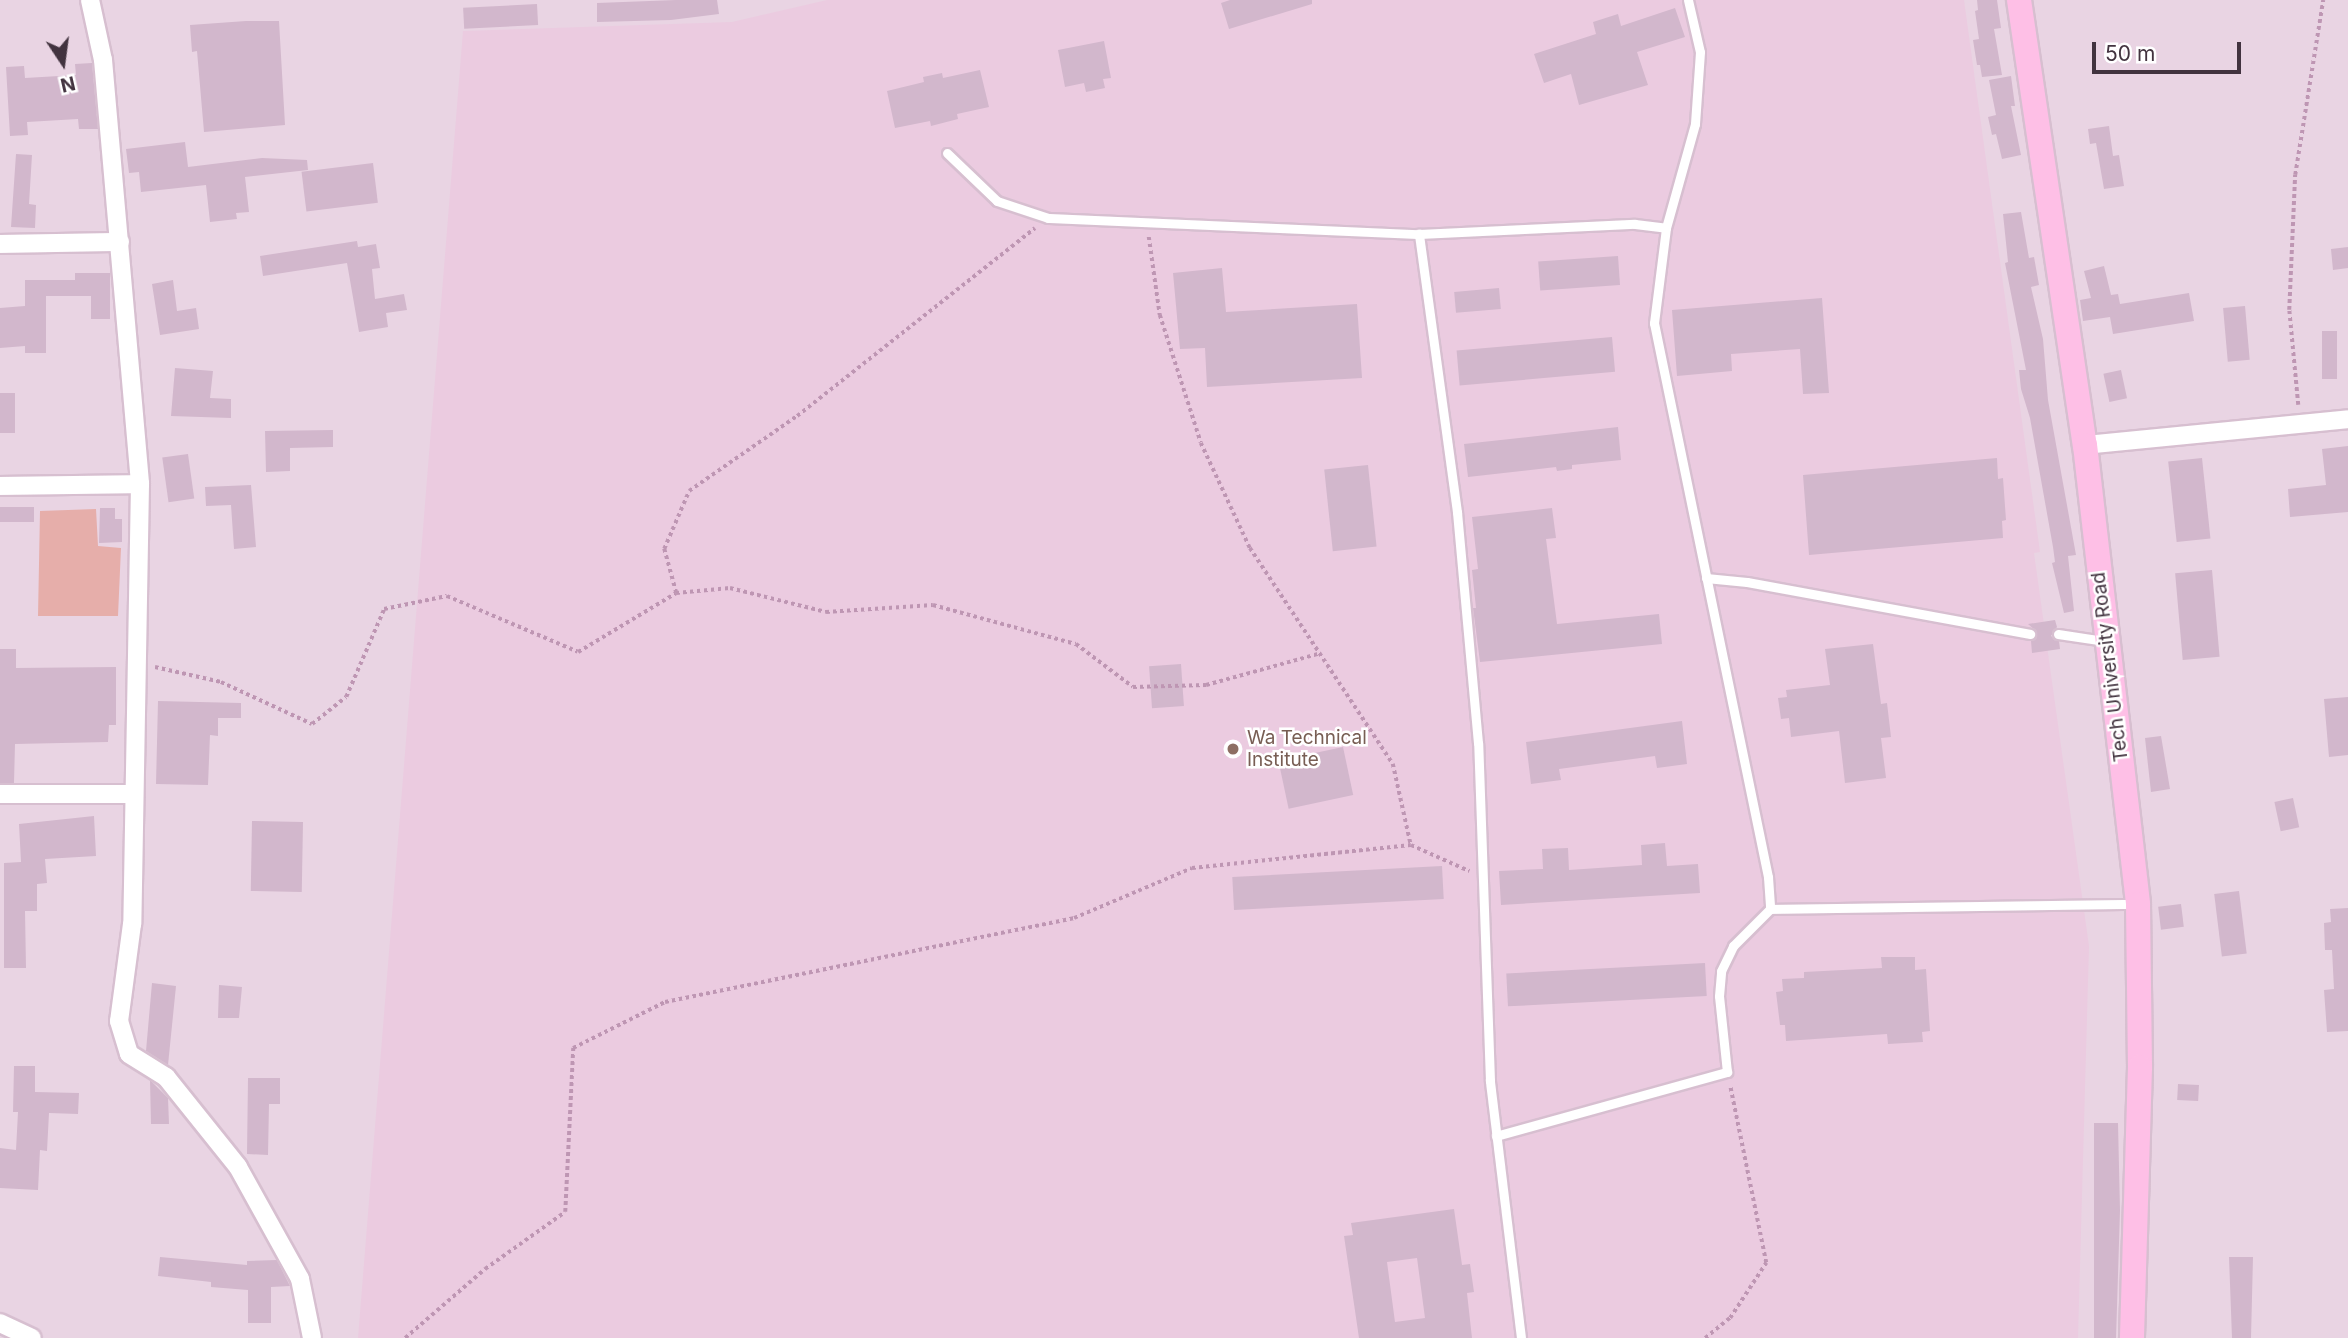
<!DOCTYPE html>
<style>
body{margin:0}
#map{position:relative;width:2348px;height:1338px;overflow:hidden;background:#f1e2ec;font-family:Inter,sans-serif}
div>[style]{position:absolute}
.residential>*{inset:0;background:#e9d4e3;transform-origin:0 0}
.education>*{inset:0;background:#ebcbe0}
.green>*{inset:0;background:#e6aeaa}
.building>*{inset:0;background:#d2b7cc;transform-origin:0 0}
.path>*{height:3.5px;margin-top:-1.75px;transform-origin:0;background:repeating-linear-gradient(90deg,#be96b3 0 3.5px,transparent 0 7px)}
.roads{filter:drop-shadow(2px 0 #d7bfd0) drop-shadow(-2px 0 #d7bfd0) drop-shadow(0 2px #d7bfd0) drop-shadow(0 -2px #d7bfd0)}
.lane>*{height:9px;margin:-4.5px;padding:0 4.5px;transform-origin:4.5px;border-radius:4.5px;background:#fff}
.street>*{height:18px;margin:-9px;padding:0 9px;transform-origin:9px;border-radius:9px;background:#fff}
.secondary>*{height:24px;margin:-12px;padding:0 12px;transform-origin:12px;border-radius:12px;background:#febfe6}
.dots>*{width:19px;height:19px;translate:-50% -50%;box-sizing:border-box;border:4px solid #fff;border-radius:50%}
span{translate:-50% -50%;white-space:nowrap;text-align:center;line-height:1.15;-webkit-text-stroke:5px #fff;paint-order:stroke}
.street-label{font-size:19px;color:#42333f}
.education-label{font-size:19px;color:#785e54}
.left{translate:0 -50%;text-align:left}
.north{position:absolute;left:28px;top:28px;width:70px;height:70px;-webkit-text-stroke:5px #fff;paint-order:stroke;rotate:167deg;font-size:19px;font-weight:700;line-height:28px;text-align:center;color:#42333f}
.north::after{content:'';display:block;margin:auto;width:24px;height:32px;background:#42333f;clip-path:polygon(50% 0,100% 100%,50% 72%,0 100%)}
.scale{position:absolute;left:2092px;top:42px;width:149px;height:32px;box-sizing:border-box;border:4px solid #42333f;border-top:0;padding-left:9px;font-size:21px;line-height:24px;white-space:nowrap;color:#42333f;-webkit-text-stroke:5px #fff;paint-order:stroke}
</style>
<div id="map">
<div class="residential">
<div style="left:0;top:0;width:2348px;height:1338px"></div>
</div>
<div class="education">
<div style="clip-path:polygon(827px 0,1964px 0,2040px 552px,2034px 553px,2089px 946px,2078px 1338px,358px 1338px,463px 31px,732px 22px)"></div>
</div>
<div class="green">
<div style="clip-path:polygon(96px 509px,98px 546px,121px 548px,118px 616px,38px 616px,40px 511px)"></div>
</div>
<div class="building">
<div style="clip-path:polygon(676px 0,717px 0,719px 14px,671px 20px,597px 22px,597px 3px)"></div>
<div style="clip-path:polygon(1230px 0,1312px 0,1312px 4px,1229px 29px,1221px 3px)"></div>
<div style="clip-path:polygon(1977px 0,1997px 0,2001px 28px,1994px 29px,2002px 75px,1982px 77px,1980px 65px,1977px 65px,1973px 40px,1979px 39px,1975px 11px,1978px 10px)"></div>
<div style="left:537px;top:4px;width:21px;height:74px;rotate:87deg"></div>
<div style="clip-path:polygon(1675px 8px,1685px 37px,1637px 52px,1648px 85px,1579px 105px,1571px 74px,1544px 83px,1534px 54px,1596px 34px,1593px 22px,1618px 14px,1621px 26px)"></div>
<div style="clip-path:polygon(246px 21px,279px 21px,285px 125px,204px 132px,197px 51px,192px 52px,190px 25px)"></div>
<div style="clip-path:polygon(1104px 41px,1111px 78px,1103px 79px,1105px 88px,1086px 92px,1084px 83px,1065px 87px,1058px 50px)"></div>
<div style="clip-path:polygon(92px 63px,98px 129px,79px 129px,78px 119px,27px 122px,28px 135px,10px 136px,6px 67px,24px 66px,25px 78px,76px 75px,75px 64px)"></div>
<div style="clip-path:polygon(980px 70px,989px 107px,957px 114px,958px 119px,931px 126px,930px 121px,895px 128px,887px 91px,924px 82px,923px 77px,942px 73px,943px 78px)"></div>
<div style="clip-path:polygon(2011px 76px,2015px 106px,2011px 106px,2021px 155px,2002px 159px,1996px 134px,1992px 135px,1988px 117px,1996px 115px,1989px 80px)"></div>
<div style="clip-path:polygon(2109px 126px,2113px 156px,2119px 155px,2124px 186px,2104px 189px,2096px 143px,2090px 144px,2088px 129px)"></div>
<div style="clip-path:polygon(185px 142px,188px 167px,262px 158px,307px 160px,308px 170px,245px 177px,249px 212px,236px 213px,237px 219px,210px 222px,206px 185px,141px 192px,139px 172px,129px 173px,126px 149px)"></div>
<div style="clip-path:polygon(16px 154px,32px 155px,29px 204px,36px 205px,35px 228px,11px 227px)"></div>
<div style="left:373px;top:163px;width:40px;height:72px;rotate:83deg"></div>
<div style="clip-path:polygon(2021px 212px,2029px 258px,2034px 257px,2039px 285px,2031px 287px,2043px 339px,2048px 400px,2076px 555px,2068px 556px,2074px 611px,2064px 613px,2052px 563px,2055px 562px,2053px 547px,2030px 418px,2021px 389px,2019px 370px,2026px 370px,2005px 263px,2008px 262px,2003px 214px)"></div>
<div style="clip-path:polygon(357px 241px,358px 247px,376px 244px,380px 268px,372px 269px,375px 299px,404px 294px,407px 310px,386px 313px,388px 327px,359px 332px,347px 263px,263px 276px,260px 256px)"></div>
<div style="clip-path:polygon(2348px 247px,2348px 268px,2333px 270px,2331px 249px)"></div>
<div style="left:1618px;top:256px;width:29px;height:80px;rotate:86deg"></div>
<div style="clip-path:polygon(2104px 266px,2111px 295px,2118px 294px,2120px 304px,2189px 293px,2194px 321px,2113px 334px,2110px 317px,2083px 321px,2080px 300px,2091px 298px,2084px 271px)"></div>
<div style="clip-path:polygon(1222px 268px,1226px 312px,1357px 304px,1362px 378px,1207px 387px,1205px 348px,1180px 349px,1173px 273px)"></div>
<div style="clip-path:polygon(75px 273px,110px 273px,110px 319px,91px 319px,91px 296px,46px 296px,46px 353px,25px 353px,25px 346px,0 348px,0 308px,25px 306px,25px 280px,75px 280px)"></div>
<div style="clip-path:polygon(173px 280px,177px 311px,196px 308px,199px 329px,160px 335px,152px 284px)"></div>
<div style="left:1499px;top:288px;width:21px;height:45px;rotate:85deg"></div>
<div style="clip-path:polygon(1822px 298px,1829px 393px,1803px 394px,1800px 349px,1731px 354px,1732px 371px,1677px 376px,1672px 310px)"></div>
<div style="left:2245px;top:306px;width:54px;height:22px;rotate:85deg"></div>
<div style="left:2322px;top:331px;width:15px;height:48px"></div>
<div style="left:1612px;top:337px;width:35px;height:156px;rotate:85deg"></div>
<div style="clip-path:polygon(175px 368px,213px 371px,210px 398px,231px 399px,231px 418px,171px 416px)"></div>
<div style="left:2121px;top:370px;width:29px;height:18px;rotate:78deg"></div>
<div style="left:0;top:393px;width:15px;height:40px"></div>
<div style="clip-path:polygon(1618px 427px,1621px 460px,1572px 465px,1572px 469px,1557px 471px,1556px 467px,1468px 477px,1464px 444px)"></div>
<div style="clip-path:polygon(333px 430px,333px 447px,290px 448px,290px 471px,266px 472px,265px 431px)"></div>
<div style="clip-path:polygon(2348px 446px,2348px 512px,2290px 517px,2288px 489px,2326px 485px,2322px 449px)"></div>
<div style="left:188px;top:454px;width:45px;height:26px;rotate:82deg"></div>
<div style="clip-path:polygon(1997px 458px,1998px 479px,2003px 478px,2006px 520px,2002px 521px,2003px 538px,1809px 555px,1803px 475px)"></div>
<div style="left:2202px;top:458px;width:81px;height:34px;rotate:84deg"></div>
<div style="left:1368px;top:465px;width:82px;height:44px;rotate:84deg"></div>
<div style="clip-path:polygon(251px 485px,256px 547px,234px 549px,231px 505px,206px 506px,205px 487px)"></div>
<div style="left:34px;top:507px;width:15px;height:34px;rotate:90deg"></div>
<div style="clip-path:polygon(100px 508px,115px 508px,115px 519px,122px 519px,122px 542px,99px 543px)"></div>
<div style="clip-path:polygon(1552px 508px,1556px 538px,1546px 539px,1557px 624px,1659px 614px,1662px 644px,1480px 662px,1473px 608px,1476px 608px,1472px 570px,1478px 569px,1472px 517px)"></div>
<div style="left:2212px;top:570px;width:87px;height:37px;rotate:85deg"></div>
<div style="clip-path:polygon(2055px 620px,2057px 627px,2051px 636px,2059px 641px,2060px 649px,2032px 653px,2031px 641px,2036px 638px,2037px 632px,2028px 624px)"></div>
<div style="clip-path:polygon(1873px 644px,1881px 704px,1887px 703px,1891px 737px,1881px 738px,1886px 778px,1845px 783px,1839px 731px,1791px 737px,1789px 718px,1781px 719px,1778px 698px,1787px 697px,1786px 690px,1830px 685px,1825px 649px)"></div>
<div style="clip-path:polygon(0 649px,16px 649px,16px 668px,116px 667px,116px 725px,109px 725px,108px 742px,15px 744px,14px 783px,0 783px)"></div>
<div style="left:1181px;top:664px;width:42px;height:32px;rotate:86deg"></div>
<div style="clip-path:polygon(2348px 697px,2348px 755px,2329px 757px,2324px 699px)"></div>
<div style="clip-path:polygon(158px 701px,241px 703px,241px 718px,218px 718px,218px 736px,210px 735px,208px 785px,156px 784px)"></div>
<div style="clip-path:polygon(1682px 721px,1687px 764px,1657px 768px,1655px 756px,1559px 769px,1561px 780px,1531px 784px,1526px 742px)"></div>
<div style="clip-path:polygon(2161px 736px,2170px 789px,2151px 792px,2145px 738px)"></div>
<div style="left:1343px;top:747px;width:49px;height:66px;rotate:78deg"></div>
<div style="left:2293px;top:798px;width:30px;height:19px;rotate:78deg"></div>
<div style="clip-path:polygon(94px 816px,96px 856px,45px 859px,47px 883px,37px 884px,37px 911px,25px 911px,26px 968px,4px 968px,4px 863px,21px 862px,19px 824px)"></div>
<div style="left:252px;top:821px;width:51px;height:70px;rotate:1deg"></div>
<div style="clip-path:polygon(1665px 843px,1667px 866px,1698px 864px,1700px 893px,1501px 905px,1499px 871px,1543px 869px,1542px 849px,1568px 848px,1569px 870px,1642px 865px,1641px 845px)"></div>
<div style="left:1442px;top:866px;width:33px;height:210px;rotate:87deg"></div>
<div style="left:2239px;top:891px;width:63px;height:25px;rotate:83deg"></div>
<div style="left:2181px;top:904px;width:23px;height:23px;rotate:83deg"></div>
<div style="clip-path:polygon(2348px 908px,2348px 1031px,2327px 1032px,2324px 990px,2334px 989px,2332px 950px,2325px 950px,2324px 923px,2331px 922px,2330px 909px)"></div>
<div style="clip-path:polygon(1881px 957px,1915px 957px,1915px 970px,1926px 969px,1930px 1031px,1922px 1032px,1923px 1042px,1888px 1044px,1887px 1034px,1786px 1041px,1785px 1025px,1780px 1025px,1776px 992px,1783px 991px,1782px 979px,1804px 978px,1804px 972px,1882px 968px)"></div>
<div style="left:1705px;top:963px;width:33px;height:199px;rotate:87deg"></div>
<div style="clip-path:polygon(152px 983px,176px 986px,168px 1065px,146px 1051px)"></div>
<div style="clip-path:polygon(219px 985px,242px 987px,239px 1018px,218px 1018px)"></div>
<div style="clip-path:polygon(14px 1066px,35px 1066px,35px 1092px,79px 1093px,78px 1114px,49px 1113px,47px 1151px,40px 1150px,38px 1190px,0 1188px,0 1148px,16px 1150px,18px 1112px,13px 1112px)"></div>
<div style="clip-path:polygon(248px 1078px,280px 1078px,280px 1104px,269px 1104px,268px 1155px,247px 1154px)"></div>
<div style="clip-path:polygon(150px 1080px,168px 1098px,169px 1124px,151px 1124px)"></div>
<div style="left:2178px;top:1084px;width:21px;height:16px;rotate:3deg"></div>
<div style="clip-path:polygon(2094px 1123px,2118px 1123px,2120px 1211px,2116px 1338px,2094px 1338px)"></div>
<div style="clip-path:polygon(evenodd,1454px 1209px,1462px 1265px,1470px 1264px,1474px 1292px,1467px 1293px,1472px 1338px,1359px 1338px,1344px 1236px,1353px 1235px,1351px 1223px,1454px 1209px,1417px 1258px,1425px 1318px,1395px 1322px,1387px 1262px,1417px 1258px)"></div>
<div style="clip-path:polygon(160px 1257px,247px 1265px,247px 1261px,277px 1260px,290px 1286px,271px 1287px,271px 1323px,248px 1323px,248px 1290px,211px 1287px,211px 1282px,158px 1276px)"></div>
<div style="clip-path:polygon(2229px 1257px,2253px 1257px,2251px 1338px,2232px 1338px)"></div>
</div>
<div class="path">
<div style="left:1149px;top:237px;width:79px;rotate:82deg"></div>
<div style="left:1160px;top:315px;width:134px;rotate:72.2deg"></div>
<div style="left:1201px;top:443px;width:116px;rotate:65deg"></div>
<div style="left:1250px;top:548px;width:259px;rotate:56.5deg"></div>
<div style="left:1393px;top:764px;width:83px;rotate:77.5deg"></div>
<div style="left:1411px;top:845px;width:64px;rotate:24.1deg"></div>
<div style="left:2298px;top:405px;width:95px;rotate:-95.4deg"></div>
<div style="left:2289px;top:310px;width:135px;rotate:-87.5deg"></div>
<div style="left:2295px;top:175px;width:177px;rotate:-80.9deg"></div>
<div style="left:676px;top:593px;width:46px;rotate:-105.3deg"></div>
<div style="left:664px;top:549px;width:63px;rotate:-66.7deg"></div>
<div style="left:689px;top:491px;width:131px;rotate:-34.8deg"></div>
<div style="left:797px;top:416px;width:303px;rotate:-38.3deg"></div>
<div style="left:155px;top:667px;width:68px;rotate:12.8deg"></div>
<div style="left:221px;top:682px;width:100px;rotate:24.8deg"></div>
<div style="left:312px;top:724px;width:43px;rotate:-38.5deg"></div>
<div style="left:346px;top:697px;width:96px;rotate:-66.6deg"></div>
<div style="left:384px;top:609px;width:64px;rotate:-11.7deg"></div>
<div style="left:447px;top:596px;width:142px;rotate:23.1deg"></div>
<div style="left:578px;top:652px;width:114px;rotate:-31deg"></div>
<div style="left:676px;top:593px;width:54px;rotate:-5.3deg"></div>
<div style="left:730px;top:588px;width:99px;rotate:14deg"></div>
<div style="left:826px;top:612px;width:107px;rotate:-3.7deg"></div>
<div style="left:933px;top:605px;width:148px;rotate:15.3deg"></div>
<div style="left:1076px;top:644px;width:71px;rotate:37deg"></div>
<div style="left:1133px;top:687px;width:73px;rotate:-1.6deg"></div>
<div style="left:1206px;top:685px;width:119px;rotate:-15.5deg"></div>
<div style="left:405px;top:1338px;width:106px;rotate:-40.8deg"></div>
<div style="left:485px;top:1269px;width:98px;rotate:-35.5deg"></div>
<div style="left:565px;top:1212px;width:164px;rotate:-87.2deg"></div>
<div style="left:573px;top:1048px;width:103px;rotate:-26.6deg"></div>
<div style="left:665px;top:1002px;width:418px;rotate:-11.6deg"></div>
<div style="left:1074px;top:918px;width:128px;rotate:-23deg"></div>
<div style="left:1192px;top:868px;width:220px;rotate:-6deg"></div>
<div style="left:1705px;top:1338px;width:32px;rotate:-39deg"></div>
<div style="left:1730px;top:1318px;width:66px;rotate:-56.8deg"></div>
<div style="left:1766px;top:1263px;width:181px;rotate:-101.5deg"></div>
</div>
<div class="roads">
<div class="lane">
<div style="left:1688px;top:0;width:53px;rotate:77deg"></div>
<div style="left:1700px;top:52px;width:72px;rotate:94deg"></div>
<div style="left:1695px;top:124px;width:108px;rotate:105.6deg"></div>
<div style="left:1666px;top:228px;width:96px;rotate:97.2deg"></div>
<div style="left:1654px;top:323px;width:566px;rotate:78.37deg"></div>
<div style="left:1768px;top:877px;width:32px;rotate:86deg"></div>
<div style="left:947px;top:153px;width:69px;rotate:43.8deg"></div>
<div style="left:997px;top:201px;width:54px;rotate:18.4deg"></div>
<div style="left:1048px;top:218px;width:371px;rotate:2.5deg"></div>
<div style="left:1706px;top:578px;width:41px;rotate:5.6deg"></div>
<div style="left:1747px;top:582px;width:288px;rotate:10.4deg"></div>
<div style="left:2058px;top:634px;width:48px;rotate:8.5deg"></div>
<div style="left:1496px;top:1136px;width:240px;rotate:-15.5deg"></div>
<div style="left:1727px;top:1072px;width:76px;rotate:-96deg"></div>
<div style="left:1719px;top:996px;width:25px;rotate:-85deg"></div>
<div style="left:1721px;top:971px;width:28px;rotate:-64deg"></div>
<div style="left:1733px;top:946px;width:52px;rotate:-45deg"></div>
<div style="left:1770px;top:909px;width:366px;rotate:-0.8deg"></div>
<div style="left:1521px;top:1338px;width:259px;rotate:-96.9deg"></div>
<div style="left:1490px;top:1081px;width:338px;rotate:-92deg"></div>
<div style="left:1478px;top:743px;width:232px;rotate:-95.2deg"></div>
<div style="left:1457px;top:512px;width:281px;rotate:-97.8deg"></div>
<div style="left:1419px;top:234px;width:216px;rotate:-2.7deg"></div>
<div style="left:1635px;top:224px;width:31px;rotate:7deg"></div>
</div>
<div class="street">
<div style="left:90px;top:0;width:61px;rotate:77.8deg"></div>
<div style="left:103px;top:60px;width:426px;rotate:85deg"></div>
<div style="left:140px;top:484px;width:440px;rotate:91deg"></div>
<div style="left:132px;top:924px;width:98px;rotate:97.6deg"></div>
<div style="left:119px;top:1021px;width:34px;rotate:73deg"></div>
<div style="left:129px;top:1054px;width:44px;rotate:31.9deg"></div>
<div style="left:166px;top:1077px;width:115px;rotate:51.3deg"></div>
<div style="left:238px;top:1167px;width:128px;rotate:61deg"></div>
<div style="left:300px;top:1279px;width:60px;rotate:78.5deg"></div>
<div style="left:0;top:244px;width:120px;rotate:-1deg"></div>
<div style="left:2085px;top:445px;width:264px;rotate:-5.6deg"></div>
<div style="left:0;top:486px;width:140px;rotate:-0.8deg"></div>
<div style="left:0;top:794px;width:134px"></div>
<div style="left:0;top:1323px;width:35px;rotate:25deg"></div>
</div>
<div class="secondary">
<div style="left:2019px;top:0;width:450px;rotate:81.6deg"></div>
<div style="left:2085px;top:445px;width:462px;rotate:83.4deg"></div>
<div style="left:2138px;top:904px;width:163px;rotate:89.3deg"></div>
<div style="left:2140px;top:1067px;width:271px;rotate:91.7deg"></div>
</div>
</div>
<div class="dots">
<div style="left:1233px;top:749px;background:#8d6e63"></div>
</div>
<div class="street-label">
<span style="left:2110px;top:667px;rotate:-97deg">Tech University Road</span>
</div>
<div class="education-label">
<span class="left" style="left:1247px;top:749px">Wa Technical<br>Institute</span>
</div>
<div class="north">N</div>
<div class="scale">50 m</div>
</div>
